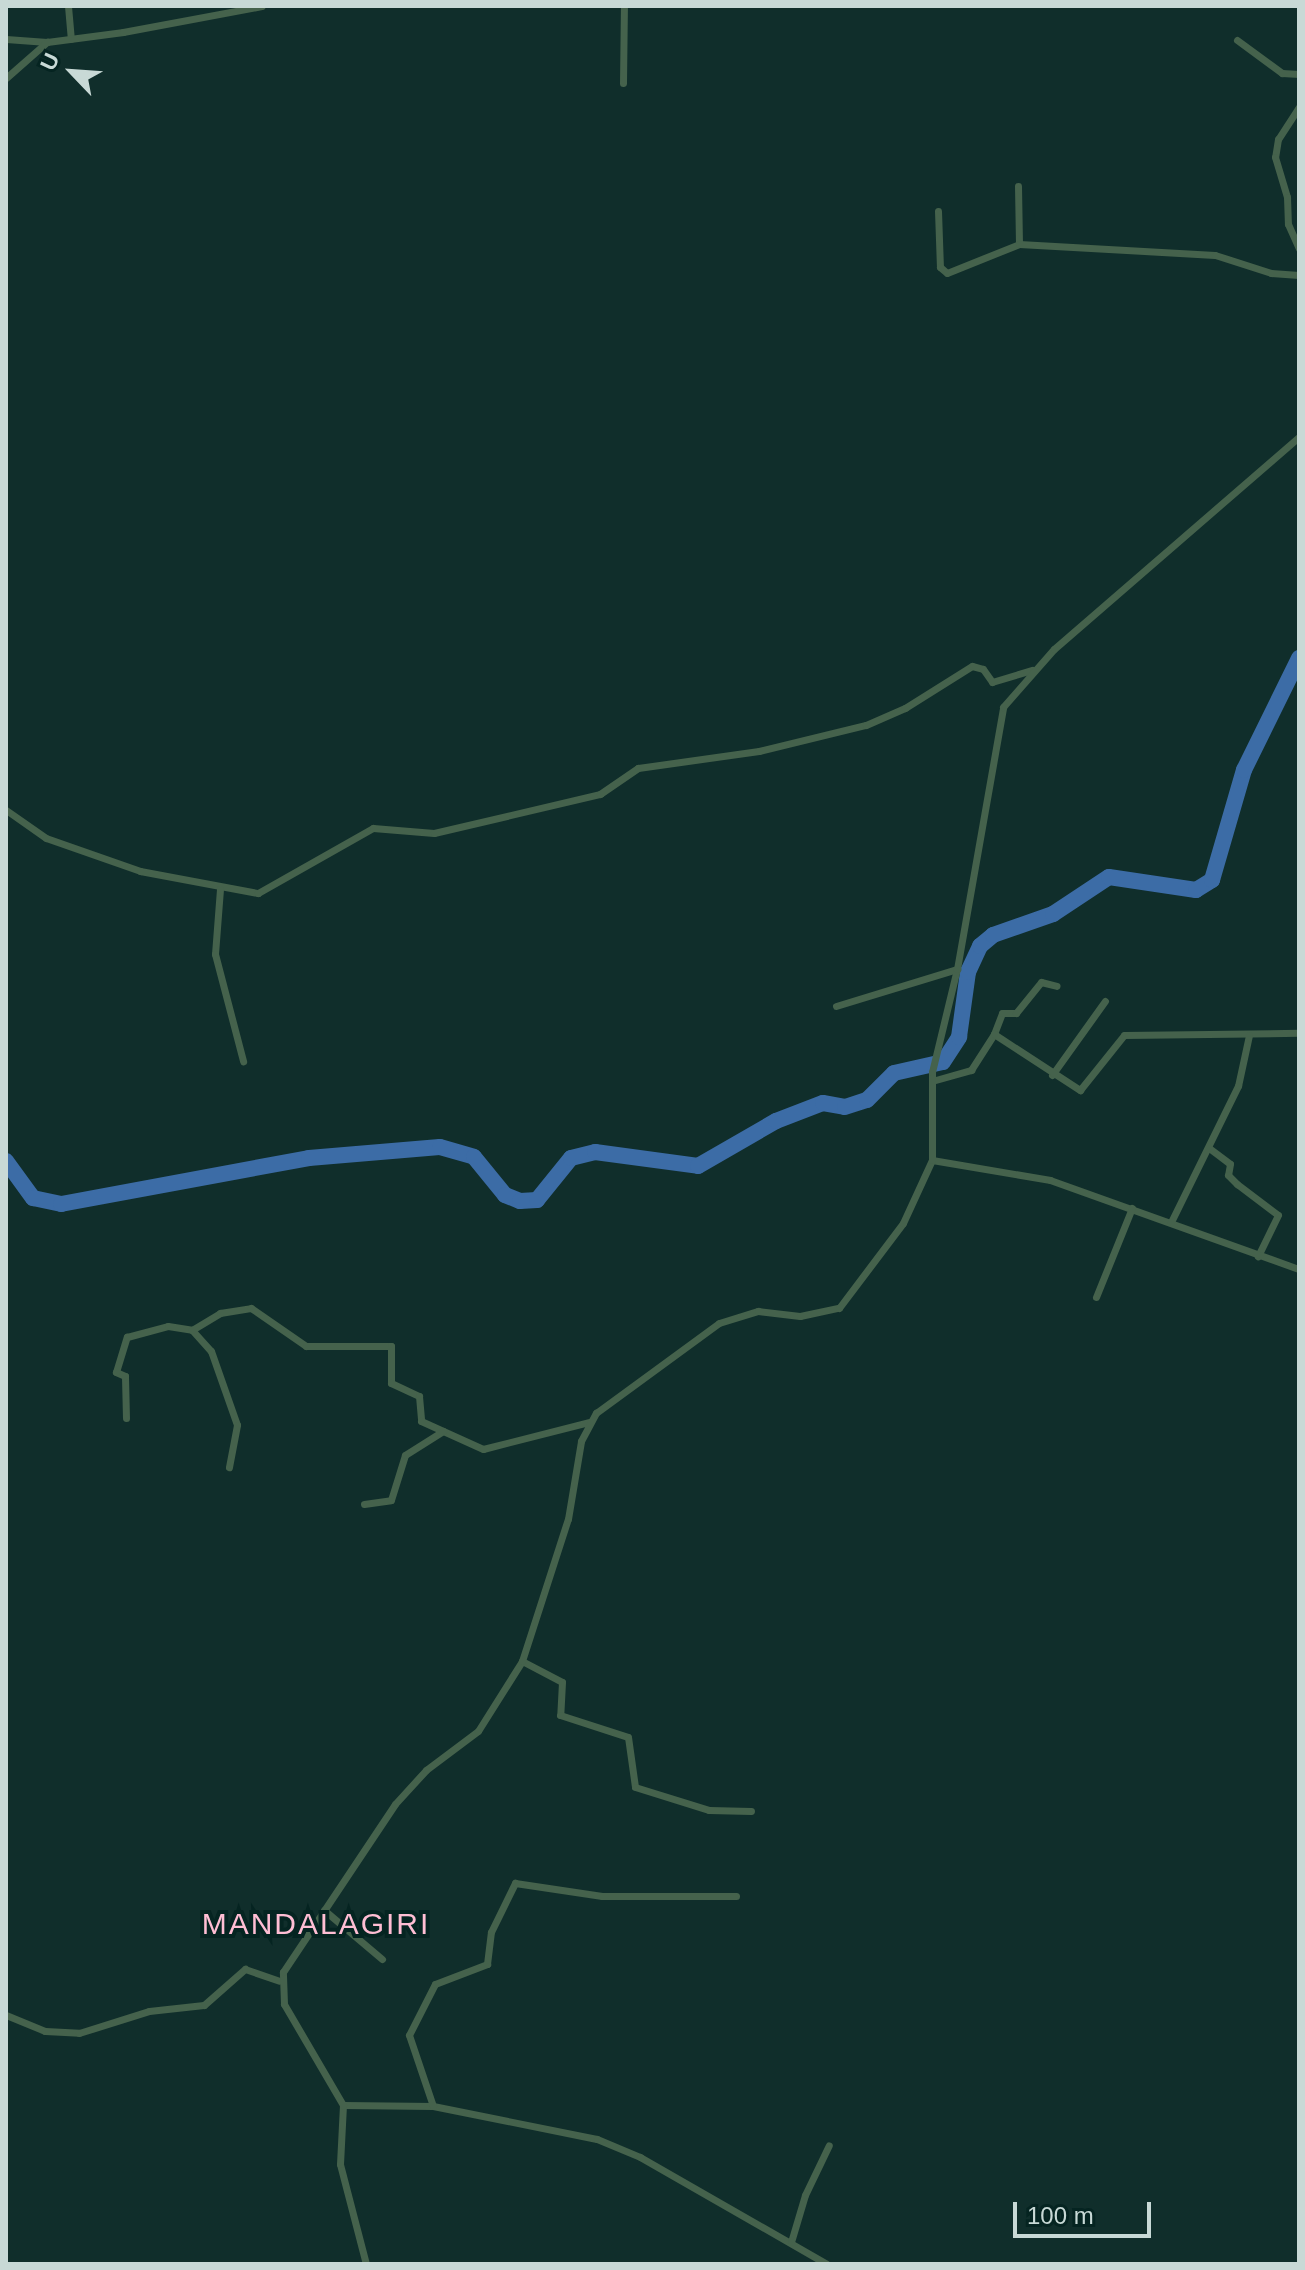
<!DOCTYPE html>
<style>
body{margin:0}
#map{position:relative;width:1305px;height:2270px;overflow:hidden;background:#102e2b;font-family:Helvetica,sans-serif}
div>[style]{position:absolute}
.river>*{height:16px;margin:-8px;padding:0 8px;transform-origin:8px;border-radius:8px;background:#3c6ca6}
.street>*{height:7px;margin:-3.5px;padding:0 3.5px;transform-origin:3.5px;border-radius:3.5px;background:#45624c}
span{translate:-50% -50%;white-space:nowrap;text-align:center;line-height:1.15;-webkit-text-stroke:8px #052421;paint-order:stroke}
.quarter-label{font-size:30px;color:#ffbed4;letter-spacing:2px}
.frame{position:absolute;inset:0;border:8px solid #c8d9d6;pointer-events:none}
.north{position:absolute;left:32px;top:32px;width:80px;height:80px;-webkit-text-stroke:6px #052421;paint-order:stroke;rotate:295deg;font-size:22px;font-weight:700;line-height:32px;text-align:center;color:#c8d9d6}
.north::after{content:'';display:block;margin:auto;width:28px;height:36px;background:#c8d9d6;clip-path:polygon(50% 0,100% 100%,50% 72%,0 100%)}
.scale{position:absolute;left:1013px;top:2202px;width:138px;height:36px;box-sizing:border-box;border:4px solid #c8d9d6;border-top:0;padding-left:10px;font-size:24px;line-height:28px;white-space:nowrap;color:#c8d9d6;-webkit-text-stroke:6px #052421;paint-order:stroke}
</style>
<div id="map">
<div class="river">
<div style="left:6px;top:1161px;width:46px;rotate:53.9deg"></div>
<div style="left:33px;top:1198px;width:29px;rotate:12deg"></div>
<div style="left:61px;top:1204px;width:252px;rotate:-10.5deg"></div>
<div style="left:309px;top:1158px;width:131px;rotate:-4.8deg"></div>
<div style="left:440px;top:1147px;width:35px;rotate:16deg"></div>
<div style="left:474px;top:1157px;width:49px;rotate:50.8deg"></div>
<div style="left:505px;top:1195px;width:16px;rotate:22deg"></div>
<div style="left:520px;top:1201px;width:17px;rotate:-3deg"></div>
<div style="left:537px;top:1200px;width:54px;rotate:-51deg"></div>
<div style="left:571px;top:1158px;width:25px;rotate:-14deg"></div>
<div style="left:595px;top:1152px;width:104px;rotate:7.7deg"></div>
<div style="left:698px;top:1166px;width:90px;rotate:-30deg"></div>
<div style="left:776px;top:1121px;width:50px;rotate:-21deg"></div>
<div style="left:823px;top:1103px;width:22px;rotate:10deg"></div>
<div style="left:845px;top:1107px;width:23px;rotate:-18deg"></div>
<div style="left:867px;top:1100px;width:38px;rotate:-45deg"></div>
<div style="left:894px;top:1073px;width:50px;rotate:-12.7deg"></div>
<div style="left:943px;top:1062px;width:30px;rotate:-57deg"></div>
<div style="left:959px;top:1037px;width:66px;rotate:-82.1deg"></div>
<div style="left:968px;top:972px;width:29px;rotate:-65deg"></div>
<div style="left:980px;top:946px;width:17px;rotate:-40deg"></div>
<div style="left:993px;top:935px;width:64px;rotate:-19.3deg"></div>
<div style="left:1053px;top:914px;width:67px;rotate:-33.5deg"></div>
<div style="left:1109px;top:877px;width:88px;rotate:8.5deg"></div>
<div style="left:1196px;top:890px;width:19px;rotate:-32deg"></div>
<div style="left:1212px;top:880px;width:115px;rotate:-73.8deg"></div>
<div style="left:1244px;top:770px;width:125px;rotate:-63.8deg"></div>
</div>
<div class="street">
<div style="left:68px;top:6px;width:33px;rotate:85deg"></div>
<div style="left:6px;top:39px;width:41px;rotate:4.2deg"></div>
<div style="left:47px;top:42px;width:77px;rotate:-7.5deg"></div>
<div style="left:123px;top:32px;width:141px;rotate:-10.6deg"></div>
<div style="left:1237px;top:40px;width:56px;rotate:36.3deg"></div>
<div style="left:1282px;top:73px;width:17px;rotate:3deg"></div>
<div style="left:6px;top:78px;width:55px;rotate:-41.3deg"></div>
<div style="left:623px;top:83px;width:77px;rotate:-89.3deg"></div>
<div style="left:1299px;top:107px;width:38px;rotate:123deg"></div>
<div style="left:1278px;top:139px;width:18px;rotate:99deg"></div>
<div style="left:1275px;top:157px;width:42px;rotate:73.3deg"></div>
<div style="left:1287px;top:197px;width:27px;rotate:88deg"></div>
<div style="left:1288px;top:224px;width:27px;rotate:66deg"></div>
<div style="left:1018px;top:186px;width:58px;rotate:89deg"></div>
<div style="left:938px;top:211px;width:56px;rotate:88deg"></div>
<div style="left:940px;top:267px;width:9px;rotate:41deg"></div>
<div style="left:947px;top:273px;width:78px;rotate:-21.9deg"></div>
<div style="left:1019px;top:244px;width:196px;rotate:3.2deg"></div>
<div style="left:1215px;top:255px;width:59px;rotate:17.8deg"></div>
<div style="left:1271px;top:273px;width:28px;rotate:4deg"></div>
<div style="left:6px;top:810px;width:49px;rotate:35deg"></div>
<div style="left:46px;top:838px;width:100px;rotate:19.3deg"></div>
<div style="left:140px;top:871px;width:120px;rotate:10.6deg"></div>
<div style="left:258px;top:893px;width:132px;rotate:-29.5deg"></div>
<div style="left:373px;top:828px;width:61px;rotate:4.7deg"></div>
<div style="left:434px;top:833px;width:171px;rotate:-13.2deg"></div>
<div style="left:600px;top:794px;width:46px;rotate:-34.4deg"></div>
<div style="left:638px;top:768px;width:122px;rotate:-8deg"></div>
<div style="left:759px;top:751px;width:110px;rotate:-13.7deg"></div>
<div style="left:866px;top:725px;width:43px;rotate:-23.6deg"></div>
<div style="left:905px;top:708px;width:79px;rotate:-32.1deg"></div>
<div style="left:972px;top:666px;width:11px;rotate:15deg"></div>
<div style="left:983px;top:669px;width:16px;rotate:55deg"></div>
<div style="left:992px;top:682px;width:42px;rotate:-16.7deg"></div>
<div style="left:220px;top:889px;width:65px;rotate:94.4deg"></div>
<div style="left:215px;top:954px;width:111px;rotate:75.3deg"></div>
<div style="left:836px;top:1006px;width:127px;rotate:-17deg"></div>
<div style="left:994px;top:1034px;width:22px;rotate:-69deg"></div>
<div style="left:1002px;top:1013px;width:14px"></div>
<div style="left:1016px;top:1013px;width:40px;rotate:-51deg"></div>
<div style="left:1041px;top:982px;width:16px;rotate:14deg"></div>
<div style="left:1052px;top:1075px;width:91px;rotate:-54.4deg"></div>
<div style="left:932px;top:1081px;width:41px;rotate:-15.8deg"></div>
<div style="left:971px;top:1070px;width:43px;rotate:-57.4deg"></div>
<div style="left:994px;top:1034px;width:103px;rotate:33.1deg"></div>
<div style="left:1080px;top:1090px;width:70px;rotate:-51.3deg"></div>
<div style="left:1124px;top:1035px;width:175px;rotate:-0.7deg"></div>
<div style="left:1209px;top:1148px;width:26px;rotate:37deg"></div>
<div style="left:1230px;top:1164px;width:11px;rotate:100deg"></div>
<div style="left:1228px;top:1175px;width:13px;rotate:45deg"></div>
<div style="left:1237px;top:1184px;width:51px;rotate:37.1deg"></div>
<div style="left:1278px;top:1215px;width:46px;rotate:116deg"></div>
<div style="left:932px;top:1160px;width:120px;rotate:9.6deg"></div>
<div style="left:1050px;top:1180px;width:264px;rotate:19.7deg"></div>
<div style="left:1171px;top:1222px;width:152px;rotate:-63.8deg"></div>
<div style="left:1238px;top:1086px;width:52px;rotate:-77.8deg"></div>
<div style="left:1096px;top:1297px;width:96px;rotate:-68deg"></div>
<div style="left:192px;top:1330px;width:28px;rotate:48deg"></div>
<div style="left:211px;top:1351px;width:78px;rotate:70.6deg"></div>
<div style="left:237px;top:1425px;width:43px;rotate:100.8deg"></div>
<div style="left:126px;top:1418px;width:42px;rotate:-91.4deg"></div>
<div style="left:125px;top:1376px;width:10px;rotate:-156deg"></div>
<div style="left:116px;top:1372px;width:37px;rotate:-73deg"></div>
<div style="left:127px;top:1337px;width:42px;rotate:-15deg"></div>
<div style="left:168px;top:1326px;width:24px;rotate:9deg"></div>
<div style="left:192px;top:1330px;width:33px;rotate:-31deg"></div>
<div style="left:220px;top:1313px;width:31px;rotate:-9deg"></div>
<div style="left:251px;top:1308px;width:67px;rotate:34.6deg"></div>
<div style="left:306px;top:1346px;width:85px"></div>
<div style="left:391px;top:1346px;width:37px;rotate:90deg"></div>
<div style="left:391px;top:1383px;width:31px;rotate:25deg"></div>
<div style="left:419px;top:1396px;width:25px;rotate:85deg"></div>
<div style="left:421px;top:1421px;width:68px;rotate:24.3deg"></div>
<div style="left:483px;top:1449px;width:109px;rotate:-14.3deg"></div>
<div style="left:364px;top:1504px;width:27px;rotate:-8deg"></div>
<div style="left:391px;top:1500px;width:47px;rotate:-72.7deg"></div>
<div style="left:405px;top:1455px;width:45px;rotate:-32.3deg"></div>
<div style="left:522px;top:1661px;width:45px;rotate:27.7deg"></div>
<div style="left:562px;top:1682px;width:33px;rotate:93deg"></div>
<div style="left:560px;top:1715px;width:71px;rotate:17.9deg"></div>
<div style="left:628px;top:1737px;width:50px;rotate:82deg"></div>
<div style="left:635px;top:1787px;width:77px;rotate:17.3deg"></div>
<div style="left:709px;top:1810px;width:42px;rotate:1.4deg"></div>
<div style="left:324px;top:1910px;width:76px;rotate:40.2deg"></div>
<div style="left:6px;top:2015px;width:42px;rotate:22.3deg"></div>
<div style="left:45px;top:2031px;width:34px;rotate:3deg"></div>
<div style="left:79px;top:2033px;width:73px;rotate:-17.4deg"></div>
<div style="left:149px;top:2011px;width:55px;rotate:-6.2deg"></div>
<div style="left:204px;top:2005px;width:55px;rotate:-41.3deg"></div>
<div style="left:245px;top:1969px;width:36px;rotate:19deg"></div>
<div style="left:343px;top:2105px;width:90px;rotate:0.6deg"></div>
<div style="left:433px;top:2106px;width:167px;rotate:11.4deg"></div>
<div style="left:597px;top:2139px;width:47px;rotate:22.7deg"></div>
<div style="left:640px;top:2157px;width:215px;rotate:29.8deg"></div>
<div style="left:433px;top:2106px;width:75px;rotate:-108.7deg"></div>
<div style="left:409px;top:2035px;width:57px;rotate:-63deg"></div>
<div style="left:435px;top:1984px;width:56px;rotate:-21deg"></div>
<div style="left:487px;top:1964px;width:32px;rotate:-83deg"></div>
<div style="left:491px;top:1932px;width:55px;rotate:-63.9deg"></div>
<div style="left:515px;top:1883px;width:88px;rotate:8.5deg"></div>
<div style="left:602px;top:1896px;width:134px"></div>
<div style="left:791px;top:2242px;width:49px;rotate:-73.4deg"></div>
<div style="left:805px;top:2195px;width:55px;rotate:-64.4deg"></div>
<div style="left:366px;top:2264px;width:103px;rotate:-104.6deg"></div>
<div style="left:340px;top:2164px;width:59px;rotate:-87.1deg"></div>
<div style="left:343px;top:2105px;width:117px;rotate:-120.3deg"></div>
<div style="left:284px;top:2004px;width:32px;rotate:-92deg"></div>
<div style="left:283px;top:1972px;width:202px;rotate:-56.3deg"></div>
<div style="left:395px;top:1804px;width:46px;rotate:-47.6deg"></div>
<div style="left:426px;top:1770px;width:65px;rotate:-36.9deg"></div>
<div style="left:478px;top:1731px;width:83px;rotate:-57.8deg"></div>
<div style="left:522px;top:1661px;width:149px;rotate:-72.1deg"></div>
<div style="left:568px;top:1519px;width:79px;rotate:-80.5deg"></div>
<div style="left:581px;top:1441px;width:32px;rotate:-62deg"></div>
<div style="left:596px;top:1413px;width:152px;rotate:-36.2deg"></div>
<div style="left:719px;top:1323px;width:41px;rotate:-17.1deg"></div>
<div style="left:758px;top:1311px;width:42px;rotate:6.8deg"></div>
<div style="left:800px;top:1316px;width:40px;rotate:-12deg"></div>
<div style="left:839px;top:1308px;width:106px;rotate:-53deg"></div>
<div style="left:903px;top:1223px;width:69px;rotate:-65.3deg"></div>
<div style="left:932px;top:1160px;width:88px;rotate:-90deg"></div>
<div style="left:932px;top:1072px;width:106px;rotate:-76.4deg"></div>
<div style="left:957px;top:969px;width:266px;rotate:-80deg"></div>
<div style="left:1003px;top:707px;width:77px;rotate:-48.7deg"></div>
<div style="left:1054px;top:649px;width:324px;rotate:-40.9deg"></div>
</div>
<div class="quarter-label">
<span style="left:316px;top:1924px">MANDALAGIRI</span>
</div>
<div class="frame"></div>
<div class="north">U</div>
<div class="scale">100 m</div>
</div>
